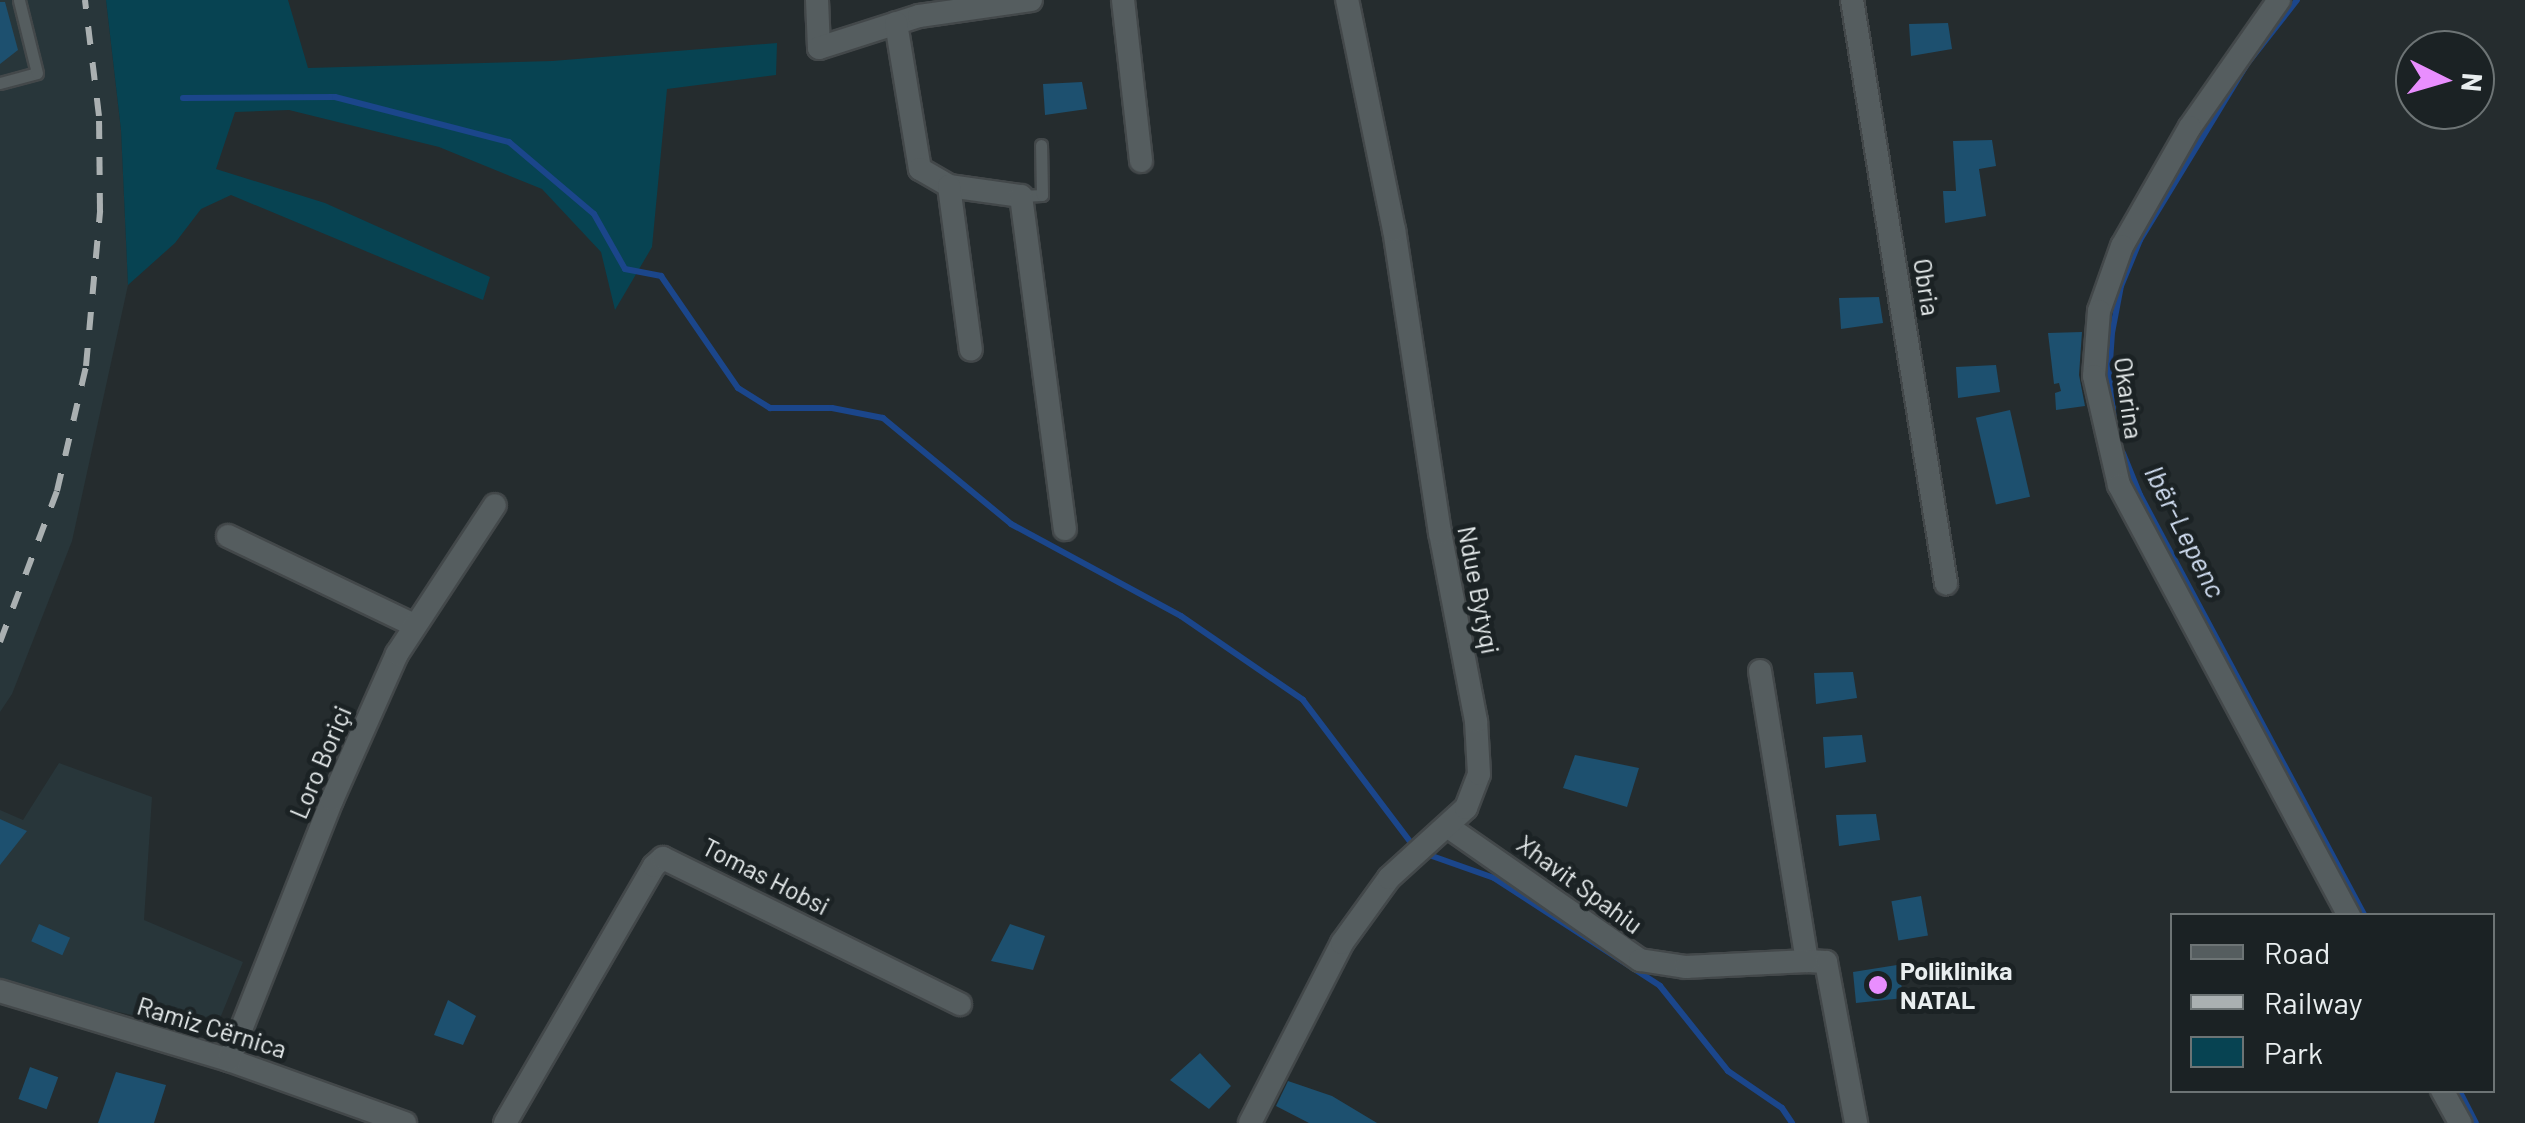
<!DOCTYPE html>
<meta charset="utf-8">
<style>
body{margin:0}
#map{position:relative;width:2525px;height:1123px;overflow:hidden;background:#252c2e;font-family:Barlow,sans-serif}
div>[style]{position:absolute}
.built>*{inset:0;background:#28363a}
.green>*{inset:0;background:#074352}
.stream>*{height:6px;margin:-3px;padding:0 3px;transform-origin:3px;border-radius:3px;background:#1b468b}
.building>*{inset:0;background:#1d506f;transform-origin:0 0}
.roads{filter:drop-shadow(2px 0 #43484a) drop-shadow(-2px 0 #43484a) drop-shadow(0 2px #43484a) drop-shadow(0 -2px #43484a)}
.lane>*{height:11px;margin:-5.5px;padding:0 5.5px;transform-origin:5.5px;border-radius:5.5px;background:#555d5f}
.street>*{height:22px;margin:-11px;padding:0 11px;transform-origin:11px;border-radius:11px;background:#555d5f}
.rail>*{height:6px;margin-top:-3px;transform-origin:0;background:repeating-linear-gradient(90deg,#aab0b1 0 18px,transparent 0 36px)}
.dots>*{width:28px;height:28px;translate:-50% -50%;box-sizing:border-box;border:5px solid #1b2224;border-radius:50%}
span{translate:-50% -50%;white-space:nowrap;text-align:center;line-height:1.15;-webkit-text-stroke:10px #1b2224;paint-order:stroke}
.street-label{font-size:25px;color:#e9eeef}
.poi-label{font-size:25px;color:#e9eeef;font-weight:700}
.left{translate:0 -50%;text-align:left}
.water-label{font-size:28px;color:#d2dff3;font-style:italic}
.legend{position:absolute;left:2170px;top:913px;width:325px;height:180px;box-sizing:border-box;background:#1b2224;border:2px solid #6d7475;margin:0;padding:12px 18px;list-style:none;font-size:30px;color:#e9eeef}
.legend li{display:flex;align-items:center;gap:20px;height:50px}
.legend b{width:50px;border:2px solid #6d7475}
.north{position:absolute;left:2395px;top:30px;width:100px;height:100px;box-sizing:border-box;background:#1b2224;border:2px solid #6d7475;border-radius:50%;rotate:95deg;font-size:28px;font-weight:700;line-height:40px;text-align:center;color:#e9eeef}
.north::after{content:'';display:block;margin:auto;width:35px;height:45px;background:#e98efe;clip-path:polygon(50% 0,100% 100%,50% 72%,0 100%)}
</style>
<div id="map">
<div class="built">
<div style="clip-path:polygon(0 0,106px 0,121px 130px,128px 285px,72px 541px,12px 694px,0 712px)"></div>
<div style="clip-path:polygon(59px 763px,152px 797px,144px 920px,243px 962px,214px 1033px,0 986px,0 810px,23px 820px)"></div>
</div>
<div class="green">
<div style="clip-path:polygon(106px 0,288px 0,308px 68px,552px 61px,777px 43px,776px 75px,667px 89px,652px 247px,615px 310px,601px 252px,542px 189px,439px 147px,289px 110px,235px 112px,216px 169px,325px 203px,490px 277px,483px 300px,231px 195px,201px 209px,175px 243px,128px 285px,121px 130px)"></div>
</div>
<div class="stream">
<div style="left:183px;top:98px;width:152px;rotate:-0.4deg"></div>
<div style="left:335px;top:97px;width:180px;rotate:14.5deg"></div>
<div style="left:509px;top:142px;width:111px;rotate:40.3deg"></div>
<div style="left:594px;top:214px;width:63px;rotate:60.6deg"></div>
<div style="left:625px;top:269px;width:37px;rotate:11deg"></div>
<div style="left:661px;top:276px;width:136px;rotate:55.5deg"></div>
<div style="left:738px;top:388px;width:38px;rotate:32deg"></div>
<div style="left:770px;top:408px;width:62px"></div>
<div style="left:832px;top:408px;width:52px;rotate:11.1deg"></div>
<div style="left:883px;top:418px;width:166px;rotate:39.6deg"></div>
<div style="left:1011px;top:524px;width:193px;rotate:28.4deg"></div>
<div style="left:1181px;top:616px;width:148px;rotate:34.5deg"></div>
<div style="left:1303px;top:700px;width:179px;rotate:52.9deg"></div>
<div style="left:2114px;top:416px;width:40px;rotate:-97.1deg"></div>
<div style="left:2109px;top:376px;width:43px;rotate:-86deg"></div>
<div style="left:2112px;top:333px;width:48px;rotate:-79.2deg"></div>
<div style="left:2121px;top:286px;width:50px;rotate:-67.6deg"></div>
<div style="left:2140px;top:240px;width:206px;rotate:-58.7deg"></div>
<div style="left:2247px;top:64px;width:81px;rotate:-52deg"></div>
<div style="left:2123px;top:453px;width:45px;rotate:68deg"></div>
<div style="left:2140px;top:495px;width:477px;rotate:61.9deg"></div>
<div style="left:1432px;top:856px;width:66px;rotate:19.5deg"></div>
<div style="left:1494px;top:878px;width:198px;rotate:33deg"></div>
<div style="left:1660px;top:986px;width:109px;rotate:51.3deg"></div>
<div style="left:1728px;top:1071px;width:65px;rotate:34.4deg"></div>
<div style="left:1782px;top:1108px;width:18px;rotate:56deg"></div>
<div style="left:2459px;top:1090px;width:37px;rotate:63deg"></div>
</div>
<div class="building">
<div style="clip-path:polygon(0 2px,5px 2px,18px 50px,0 64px)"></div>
<div style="clip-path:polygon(1948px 23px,1952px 49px,1911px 56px,1909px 24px)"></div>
<div style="clip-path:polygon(1082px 82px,1087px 109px,1045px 115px,1043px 84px)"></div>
<div style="clip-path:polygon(1992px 140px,1996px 166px,1979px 169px,1986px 216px,1945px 223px,1943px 191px,1956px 191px,1953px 141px)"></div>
<div style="clip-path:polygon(1879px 297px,1883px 323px,1841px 329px,1839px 298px)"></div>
<div style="clip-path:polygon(2082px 332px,2079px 375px,2085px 406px,2056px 410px,2055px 393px,2061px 391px,2059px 383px,2054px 384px,2048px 333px)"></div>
<div style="clip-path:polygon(1996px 365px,2000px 392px,1958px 398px,1956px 367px)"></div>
<div style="left:2010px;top:410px;width:89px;height:35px;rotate:77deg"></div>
<div style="clip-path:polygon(1853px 672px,1857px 698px,1816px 704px,1814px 673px)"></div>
<div style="clip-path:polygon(1862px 735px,1866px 762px,1825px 768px,1823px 737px)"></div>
<div style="clip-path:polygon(1575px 755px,1639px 768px,1627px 807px,1563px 788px)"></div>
<div style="clip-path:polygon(1876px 814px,1880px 840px,1839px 846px,1836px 815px)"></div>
<div style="clip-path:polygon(0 819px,27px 831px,0 865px)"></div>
<div style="left:1921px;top:896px;width:40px;height:30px;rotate:80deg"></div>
<div style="left:39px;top:924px;width:34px;height:19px;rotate:24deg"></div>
<div style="clip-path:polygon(1010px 924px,1045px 936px,1033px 970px,991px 961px)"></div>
<div style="clip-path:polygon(1897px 965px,1904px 998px,1856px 1003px,1853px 972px)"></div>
<div style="clip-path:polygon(448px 1000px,476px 1016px,463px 1045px,434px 1035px)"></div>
<div style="clip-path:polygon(1200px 1053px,1231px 1086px,1209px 1109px,1170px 1080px)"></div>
<div style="left:30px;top:1067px;width:30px;height:34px;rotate:20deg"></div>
<div style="clip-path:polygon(116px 1072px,166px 1085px,154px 1123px,98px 1123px)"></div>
<div style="clip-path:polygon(1288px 1081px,1332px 1096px,1377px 1123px,1309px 1123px,1276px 1106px)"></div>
</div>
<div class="roads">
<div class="lane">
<div style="left:0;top:83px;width:38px;rotate:-15deg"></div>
<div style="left:37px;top:73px;width:75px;rotate:-103.9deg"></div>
<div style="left:1021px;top:196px;width:21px;rotate:-3deg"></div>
<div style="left:1042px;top:195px;width:50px;rotate:-91.1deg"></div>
</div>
<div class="street">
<div style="left:817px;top:0;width:48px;rotate:87.6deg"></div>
<div style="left:819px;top:48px;width:105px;rotate:-17.7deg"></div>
<div style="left:919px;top:16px;width:113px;rotate:-8.1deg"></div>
<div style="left:1123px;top:0;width:162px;rotate:83.6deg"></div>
<div style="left:1852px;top:0;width:591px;rotate:80.84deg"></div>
<div style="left:2279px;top:0;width:155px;rotate:125deg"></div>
<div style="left:2190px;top:127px;width:137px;rotate:119.7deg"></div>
<div style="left:2122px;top:246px;width:69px;rotate:109.5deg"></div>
<div style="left:2099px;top:311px;width:65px;rotate:94.4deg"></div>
<div style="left:2094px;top:376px;width:112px;rotate:77.1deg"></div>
<div style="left:2119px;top:485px;width:489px;rotate:61.9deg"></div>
<div style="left:896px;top:23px;width:148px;rotate:80.7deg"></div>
<div style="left:920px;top:169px;width:34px;rotate:30deg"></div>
<div style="left:949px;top:186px;width:73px;rotate:7.9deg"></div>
<div style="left:1021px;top:196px;width:336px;rotate:82.5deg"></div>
<div style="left:949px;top:186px;width:165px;rotate:82.4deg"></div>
<div style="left:228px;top:536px;width:206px;rotate:25.6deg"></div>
<div style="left:1760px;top:671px;width:294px;rotate:80.8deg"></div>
<div style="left:1807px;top:961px;width:19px;rotate:3deg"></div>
<div style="left:1826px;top:962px;width:164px;rotate:79.4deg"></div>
<div style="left:1447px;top:826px;width:235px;rotate:34.8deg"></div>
<div style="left:1640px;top:960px;width:47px;rotate:8.7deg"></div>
<div style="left:1686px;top:967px;width:121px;rotate:-2.8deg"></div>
<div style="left:0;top:991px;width:239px;rotate:16.8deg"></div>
<div style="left:229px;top:1060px;width:187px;rotate:19.7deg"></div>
<div style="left:229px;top:1060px;width:280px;rotate:-68.4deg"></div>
<div style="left:332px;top:800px;width:160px;rotate:-66deg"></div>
<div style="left:397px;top:654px;width:178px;rotate:-56.7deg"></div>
<div style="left:2442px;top:1090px;width:38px;rotate:61deg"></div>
<div style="left:505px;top:1123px;width:297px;rotate:-59.9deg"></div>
<div style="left:654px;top:866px;width:12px;rotate:-42deg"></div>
<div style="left:663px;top:858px;width:331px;rotate:26.2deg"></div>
<div style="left:1250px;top:1123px;width:202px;rotate:-62.9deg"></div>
<div style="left:1342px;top:943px;width:80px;rotate:-54.1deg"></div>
<div style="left:1389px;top:878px;width:104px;rotate:-42.3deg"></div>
<div style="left:1466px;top:808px;width:36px;rotate:-69deg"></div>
<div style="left:1479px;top:774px;width:53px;rotate:-93.2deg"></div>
<div style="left:1476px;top:721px;width:191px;rotate:-100.8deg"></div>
<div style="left:1440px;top:533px;width:306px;rotate:-98.6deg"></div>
<div style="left:1394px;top:230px;width:235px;rotate:-101.5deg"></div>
</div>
</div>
<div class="rail">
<div style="left:0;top:642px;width:161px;rotate:-69.3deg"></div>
<div style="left:57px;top:491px;width:128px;rotate:-76.9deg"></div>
<div style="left:86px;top:366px;width:156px;rotate:-84.8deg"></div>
<div style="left:100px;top:211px;width:95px;rotate:-90.6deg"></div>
<div style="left:99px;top:116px;width:117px;rotate:-96.9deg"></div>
</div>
<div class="dots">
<div style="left:1878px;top:985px;background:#e98efe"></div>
</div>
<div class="street-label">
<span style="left:1927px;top:287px;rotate:81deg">Obria</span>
<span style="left:2129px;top:398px;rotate:82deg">Okarina</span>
<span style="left:1479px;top:590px;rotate:79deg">Ndue Bytyqi</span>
<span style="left:320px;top:762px;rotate:-67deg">Loro Boriçi</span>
<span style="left:766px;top:876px;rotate:27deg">Tomas Hobsi</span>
<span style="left:1580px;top:884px;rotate:36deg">Xhavit Spahiu</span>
<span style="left:212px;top:1027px;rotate:17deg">Ramiz Cërnica</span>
</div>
<div class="poi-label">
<span class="left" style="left:1900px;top:985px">Poliklinika<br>NATAL</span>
</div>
<div class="water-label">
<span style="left:2186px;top:531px;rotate:63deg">Ibër-Lepenc</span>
</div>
<ul class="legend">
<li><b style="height:12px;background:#555d5f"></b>Road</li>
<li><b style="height:12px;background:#aab0b1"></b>Railway</li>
<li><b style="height:28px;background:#074352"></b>Park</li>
</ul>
<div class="north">N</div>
</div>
